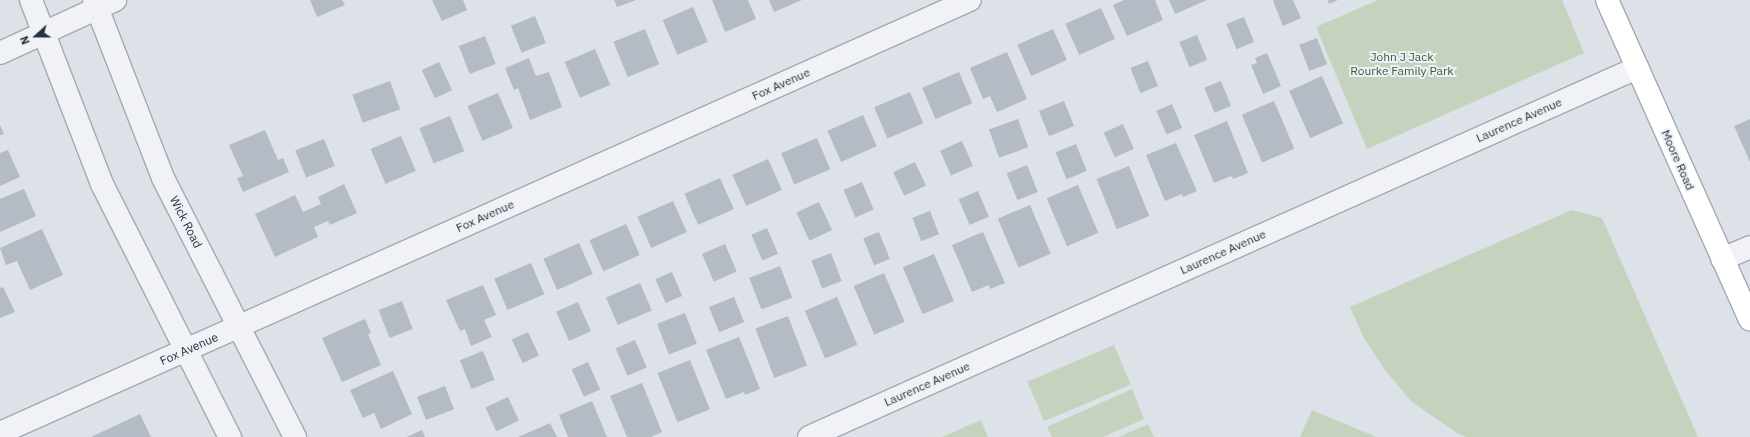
<!DOCTYPE html>
<style>
body{margin:0}
#map{position:relative;width:1750px;height:437px;overflow:hidden;background:#dde2e8;font-family:"IBM Plex Sans",sans-serif}
div>[style]{position:absolute}
.green>*{inset:0;background:#c4d2be;transform-origin:0 0}
.building>*{inset:0;background:#b5bbc5;transform-origin:0 0}
.roads{filter:drop-shadow(1px 0 #a2a9b2) drop-shadow(-1px 0 #a2a9b2) drop-shadow(0 1px #a2a9b2) drop-shadow(0 -1px #a2a9b2)}
.street>*{height:22px;margin:-11px;padding:0 11px;transform-origin:11px;border-radius:11px;background:#f0f2f6}
.secondary>*{height:22px;margin:-11px;padding:0 11px;transform-origin:11px;border-radius:11px;background:#fff}
span{translate:-50% -50%;white-space:nowrap;text-align:center;line-height:1.15;-webkit-text-stroke:4px #edf1f5;paint-order:stroke}
.park-label{font-size:12px;color:#3d5b33}
.street-label{font-size:12px;color:#26303f}
.north{position:absolute;left:16px;top:16px;width:40px;height:40px;-webkit-text-stroke:3px #edf1f5;paint-order:stroke;rotate:249deg;font-size:11px;font-weight:700;line-height:16px;text-align:center;color:#26303f}
.north::after{content:'';display:block;margin:auto;width:14px;height:18px;background:#26303f;clip-path:polygon(50% 0,100% 100%,50% 72%,0 100%)}
</style>
<div id="map">
<div class="green">
<div style="clip-path:polygon(1378px 0,1562px 0,1584px 53px,1367px 149px,1316px 27px)"></div>
<div style="clip-path:polygon(1572px 210px,1602px 218px,1698px 437px,1466px 437px,1457px 433px,1412px 402px,1385px 370px,1364px 338px,1350px 307px)"></div>
<div style="left:1114px;top:345px;width:43px;height:94px;rotate:67deg"></div>
<div style="clip-path:polygon(1132px 389px,1144px 419px,1103px 437px,1052px 437px,1047px 427px)"></div>
<div style="clip-path:polygon(1312px 410px,1376px 437px,1300px 437px)"></div>
<div style="clip-path:polygon(981px 420px,988px 437px,942px 437px)"></div>
<div style="clip-path:polygon(1148px 424px,1154px 437px,1119px 437px)"></div>
</div>
<div class="building">
<div style="clip-path:polygon(310px 0,342px 0,345px 5px,317px 17px)"></div>
<div style="clip-path:polygon(432px 0,463px 0,467px 10px,442px 21px)"></div>
<div style="clip-path:polygon(614px 0,636px 0,617px 7px)"></div>
<div style="clip-path:polygon(712px 0,748px 0,756px 19px,725px 32px)"></div>
<div style="clip-path:polygon(769px 0,802px 0,774px 12px)"></div>
<div style="clip-path:polygon(1124px 0,1155px 0,1163px 20px,1127px 36px,1113px 5px)"></div>
<div style="clip-path:polygon(1169px 0,1207px 0,1175px 14px)"></div>
<div style="clip-path:polygon(1275px 0,1293px 0,1301px 18px,1283px 26px,1273px 1px)"></div>
<div style="clip-path:polygon(1328px 0,1338px 0,1329px 4px)"></div>
<div style="left:693px;top:7px;width:38px;height:33px;rotate:67deg"></div>
<div style="left:1101px;top:8px;width:34px;height:39px;rotate:66deg"></div>
<div style="left:535px;top:16px;width:29px;height:26px;rotate:68deg"></div>
<div style="left:1244px;top:17px;width:27px;height:19px;rotate:68deg"></div>
<div style="left:645px;top:29px;width:38px;height:34px;rotate:68deg"></div>
<div style="left:1053px;top:29px;width:34px;height:39px;rotate:66deg"></div>
<div style="left:1197px;top:35px;width:27px;height:19px;rotate:68deg"></div>
<div style="left:485px;top:36px;width:30px;height:28px;rotate:69deg"></div>
<div style="left:1317px;top:38px;width:28px;height:19px;rotate:69deg"></div>
<div style="left:595px;top:49px;width:39px;height:33px;rotate:67deg"></div>
<div style="clip-path:polygon(1007px 52px,1027px 99px,997px 112px,990px 96px,983px 99px,970px 68px)"></div>
<div style="clip-path:polygon(1267px 53px,1281px 86px,1263px 94px,1251px 65px,1257px 63px,1255px 58px)"></div>
<div style="clip-path:polygon(529px 58px,536px 76px,549px 72px,562px 107px,530px 120px,518px 88px,514px 90px,505px 68px)"></div>
<div style="left:1148px;top:61px;width:27px;height:19px;rotate:68deg"></div>
<div style="left:439px;top:62px;width:31px;height:19px;rotate:65deg"></div>
<div style="left:959px;top:72px;width:34px;height:40px;rotate:67deg"></div>
<div style="left:1322px;top:76px;width:52px;height:36px;rotate:66deg"></div>
<div style="left:390px;top:81px;width:30px;height:40px;rotate:70deg"></div>
<div style="left:1221px;top:81px;width:27px;height:18px;rotate:68deg"></div>
<div style="left:910px;top:92px;width:34px;height:39px;rotate:67deg"></div>
<div style="left:498px;top:93px;width:38px;height:33px;rotate:67deg"></div>
<div style="left:1064px;top:101px;width:27px;height:27px;rotate:68deg"></div>
<div style="left:1274px;top:101px;width:52px;height:35px;rotate:67deg"></div>
<div style="left:1172px;top:104px;width:26px;height:17px;rotate:67deg"></div>
<div style="left:863px;top:115px;width:34px;height:39px;rotate:66deg"></div>
<div style="left:450px;top:116px;width:38px;height:33px;rotate:68deg"></div>
<div style="left:1018px;top:119px;width:30px;height:31px;rotate:70deg"></div>
<div style="clip-path:polygon(1750px 119px,1750px 162px,1734px 126px)"></div>
<div style="clip-path:polygon(1227px 121px,1248px 173px,1233px 179px,1231px 176px,1214px 183px,1194px 135px)"></div>
<div style="left:1123px;top:124px;width:27px;height:21px;rotate:66deg"></div>
<div style="clip-path:polygon(0 125px,4px 134px,0 135px)"></div>
<div style="clip-path:polygon(265px 130px,278px 160px,283px 158px,289px 172px,243px 192px,237px 178px,243px 176px,229px 145px)"></div>
<div style="left:401px;top:136px;width:38px;height:33px;rotate:67deg"></div>
<div style="left:817px;top:138px;width:34px;height:39px;rotate:67deg"></div>
<div style="left:324px;top:139px;width:29px;height:31px;rotate:68deg"></div>
<div style="left:962px;top:141px;width:27px;height:24px;rotate:66deg"></div>
<div style="clip-path:polygon(1176px 143px,1197px 191px,1183px 197px,1182px 194px,1165px 201px,1146px 155px)"></div>
<div style="left:1076px;top:144px;width:29px;height:22px;rotate:68deg"></div>
<div style="clip-path:polygon(8px 150px,20px 177px,0 186px,0 153px)"></div>
<div style="left:768px;top:159px;width:34px;height:39px;rotate:66deg"></div>
<div style="left:915px;top:162px;width:26px;height:24px;rotate:65deg"></div>
<div style="left:1027px;top:165px;width:29px;height:22px;rotate:68deg"></div>
<div style="left:1129px;top:166px;width:54px;height:35px;rotate:68deg"></div>
<div style="left:720px;top:178px;width:34px;height:39px;rotate:66deg"></div>
<div style="left:862px;top:182px;width:30px;height:20px;rotate:67deg"></div>
<div style="clip-path:polygon(344px 184px,357px 213px,330px 225px,328px 221px,314px 227px,318px 237px,275px 257px,255px 214px,295px 195px,303px 212px,321px 204px,318px 197px)"></div>
<div style="left:1078px;top:185px;width:52px;height:34px;rotate:67deg"></div>
<div style="clip-path:polygon(24px 189px,36px 216px,0 232px,0 199px)"></div>
<div style="left:978px;top:191px;width:28px;height:21px;rotate:67deg"></div>
<div style="left:673px;top:201px;width:34px;height:39px;rotate:66deg"></div>
<div style="left:819px;top:202px;width:31px;height:25px;rotate:65deg"></div>
<div style="left:1030px;top:205px;width:53px;height:35px;rotate:67deg"></div>
<div style="left:930px;top:211px;width:25px;height:19px;rotate:69deg"></div>
<div style="left:626px;top:224px;width:34px;height:40px;rotate:66deg"></div>
<div style="left:767px;top:228px;width:28px;height:17px;rotate:67deg"></div>
<div style="clip-path:polygon(42px 229px,63px 275px,30px 290px,17px 261px,6px 265px,0 248px)"></div>
<div style="left:879px;top:232px;width:29px;height:17px;rotate:68deg"></div>
<div style="clip-path:polygon(983px 232px,1005px 283px,990px 289px,989px 285px,972px 292px,952px 245px)"></div>
<div style="left:579px;top:243px;width:34px;height:39px;rotate:66deg"></div>
<div style="left:725px;top:244px;width:30px;height:25px;rotate:67deg"></div>
<div style="left:831px;top:253px;width:30px;height:21px;rotate:69deg"></div>
<div style="left:934px;top:254px;width:51px;height:34px;rotate:67deg"></div>
<div style="left:531px;top:263px;width:34px;height:40px;rotate:67deg"></div>
<div style="left:780px;top:266px;width:34px;height:33px;rotate:69deg"></div>
<div style="left:672px;top:272px;width:26px;height:18px;rotate:67deg"></div>
<div style="left:884px;top:273px;width:53px;height:33px;rotate:67deg"></div>
<div style="left:640px;top:283px;width:30px;height:37px;rotate:67deg"></div>
<div style="clip-path:polygon(483px 285px,496px 315px,484px 320px,492px 337px,471px 346px,465px 329px,460px 331px,446px 300px)"></div>
<div style="clip-path:polygon(3px 287px,15px 312px,0 318px,0 288px)"></div>
<div style="left:734px;top:297px;width:27px;height:27px;rotate:68deg"></div>
<div style="left:837px;top:297px;width:52px;height:35px;rotate:67deg"></div>
<div style="left:402px;top:301px;width:30px;height:25px;rotate:69deg"></div>
<div style="left:578px;top:302px;width:32px;height:24px;rotate:66deg"></div>
<div style="left:685px;top:313px;width:33px;height:30px;rotate:69deg"></div>
<div style="left:788px;top:316px;width:53px;height:35px;rotate:69deg"></div>
<div style="clip-path:polygon(365px 319px,371px 333px,368px 334px,381px 365px,342px 382px,322px 338px)"></div>
<div style="left:528px;top:332px;width:26px;height:18px;rotate:65deg"></div>
<div style="clip-path:polygon(739px 337px,760px 389px,745px 395px,744px 392px,726px 399px,706px 350px)"></div>
<div style="left:635px;top:340px;width:30px;height:21px;rotate:67deg"></div>
<div style="left:483px;top:351px;width:31px;height:25px;rotate:68deg"></div>
<div style="left:690px;top:360px;width:53px;height:35px;rotate:68deg"></div>
<div style="left:588px;top:362px;width:30px;height:18px;rotate:66deg"></div>
<div style="clip-path:polygon(393px 371px,412px 414px,381px 429px,374px 413px,363px 418px,350px 390px)"></div>
<div style="clip-path:polygon(642px 383px,662px 432px,651px 437px,627px 437px,610px 396px)"></div>
<div style="left:445px;top:386px;width:25px;height:30px;rotate:69deg"></div>
<div style="left:508px;top:397px;width:26px;height:25px;rotate:65deg"></div>
<div style="clip-path:polygon(592px 401px,607px 437px,568px 437px,559px 415px)"></div>
<div style="clip-path:polygon(140px 414px,151px 437px,91px 437px)"></div>
<div style="clip-path:polygon(550px 423px,557px 437px,518px 437px)"></div>
<div style="clip-path:polygon(422px 430px,425px 437px,407px 437px)"></div>
</div>
<div class="roads">
<div class="street">
<div style="left:31px;top:0;width:197px;rotate:68.9deg"></div>
<div style="left:102px;top:184px;width:284px;rotate:63.2deg"></div>
<div style="left:94px;top:0;width:191px;rotate:68.8deg"></div>
<div style="left:163px;top:178px;width:291px;rotate:63deg"></div>
<div style="left:0;top:53px;width:127px;rotate:-24.7deg"></div>
<div style="left:1722px;top:259px;width:30px;rotate:-23deg"></div>
<div style="left:0;top:433px;width:1062px;rotate:-24.06deg"></div>
<div style="left:809px;top:437px;width:907px;rotate:-24.02deg"></div>
</div>
<div class="secondary">
<div style="left:1607px;top:0;width:350px;rotate:65.9deg"></div>
</div>
</div>
<div class="park-label">
<span style="left:1402px;top:64px">John J Jack<br>Rourke Family Park</span>
</div>
<div class="street-label">
<span style="left:781px;top:84px;rotate:-24deg">Fox Avenue</span>
<span style="left:1519px;top:120px;rotate:-24deg">Laurence Avenue</span>
<span style="left:1678px;top:160px;rotate:66deg">Moore Road</span>
<span style="left:485px;top:216px;rotate:-24deg">Fox Avenue</span>
<span style="left:186px;top:222px;rotate:63deg">Wick Road</span>
<span style="left:1223px;top:252px;rotate:-24deg">Laurence Avenue</span>
<span style="left:189px;top:349px;rotate:-24deg">Fox Avenue</span>
<span style="left:927px;top:384px;rotate:-24deg">Laurence Avenue</span>
</div>
<div class="north">N</div>
</div>
